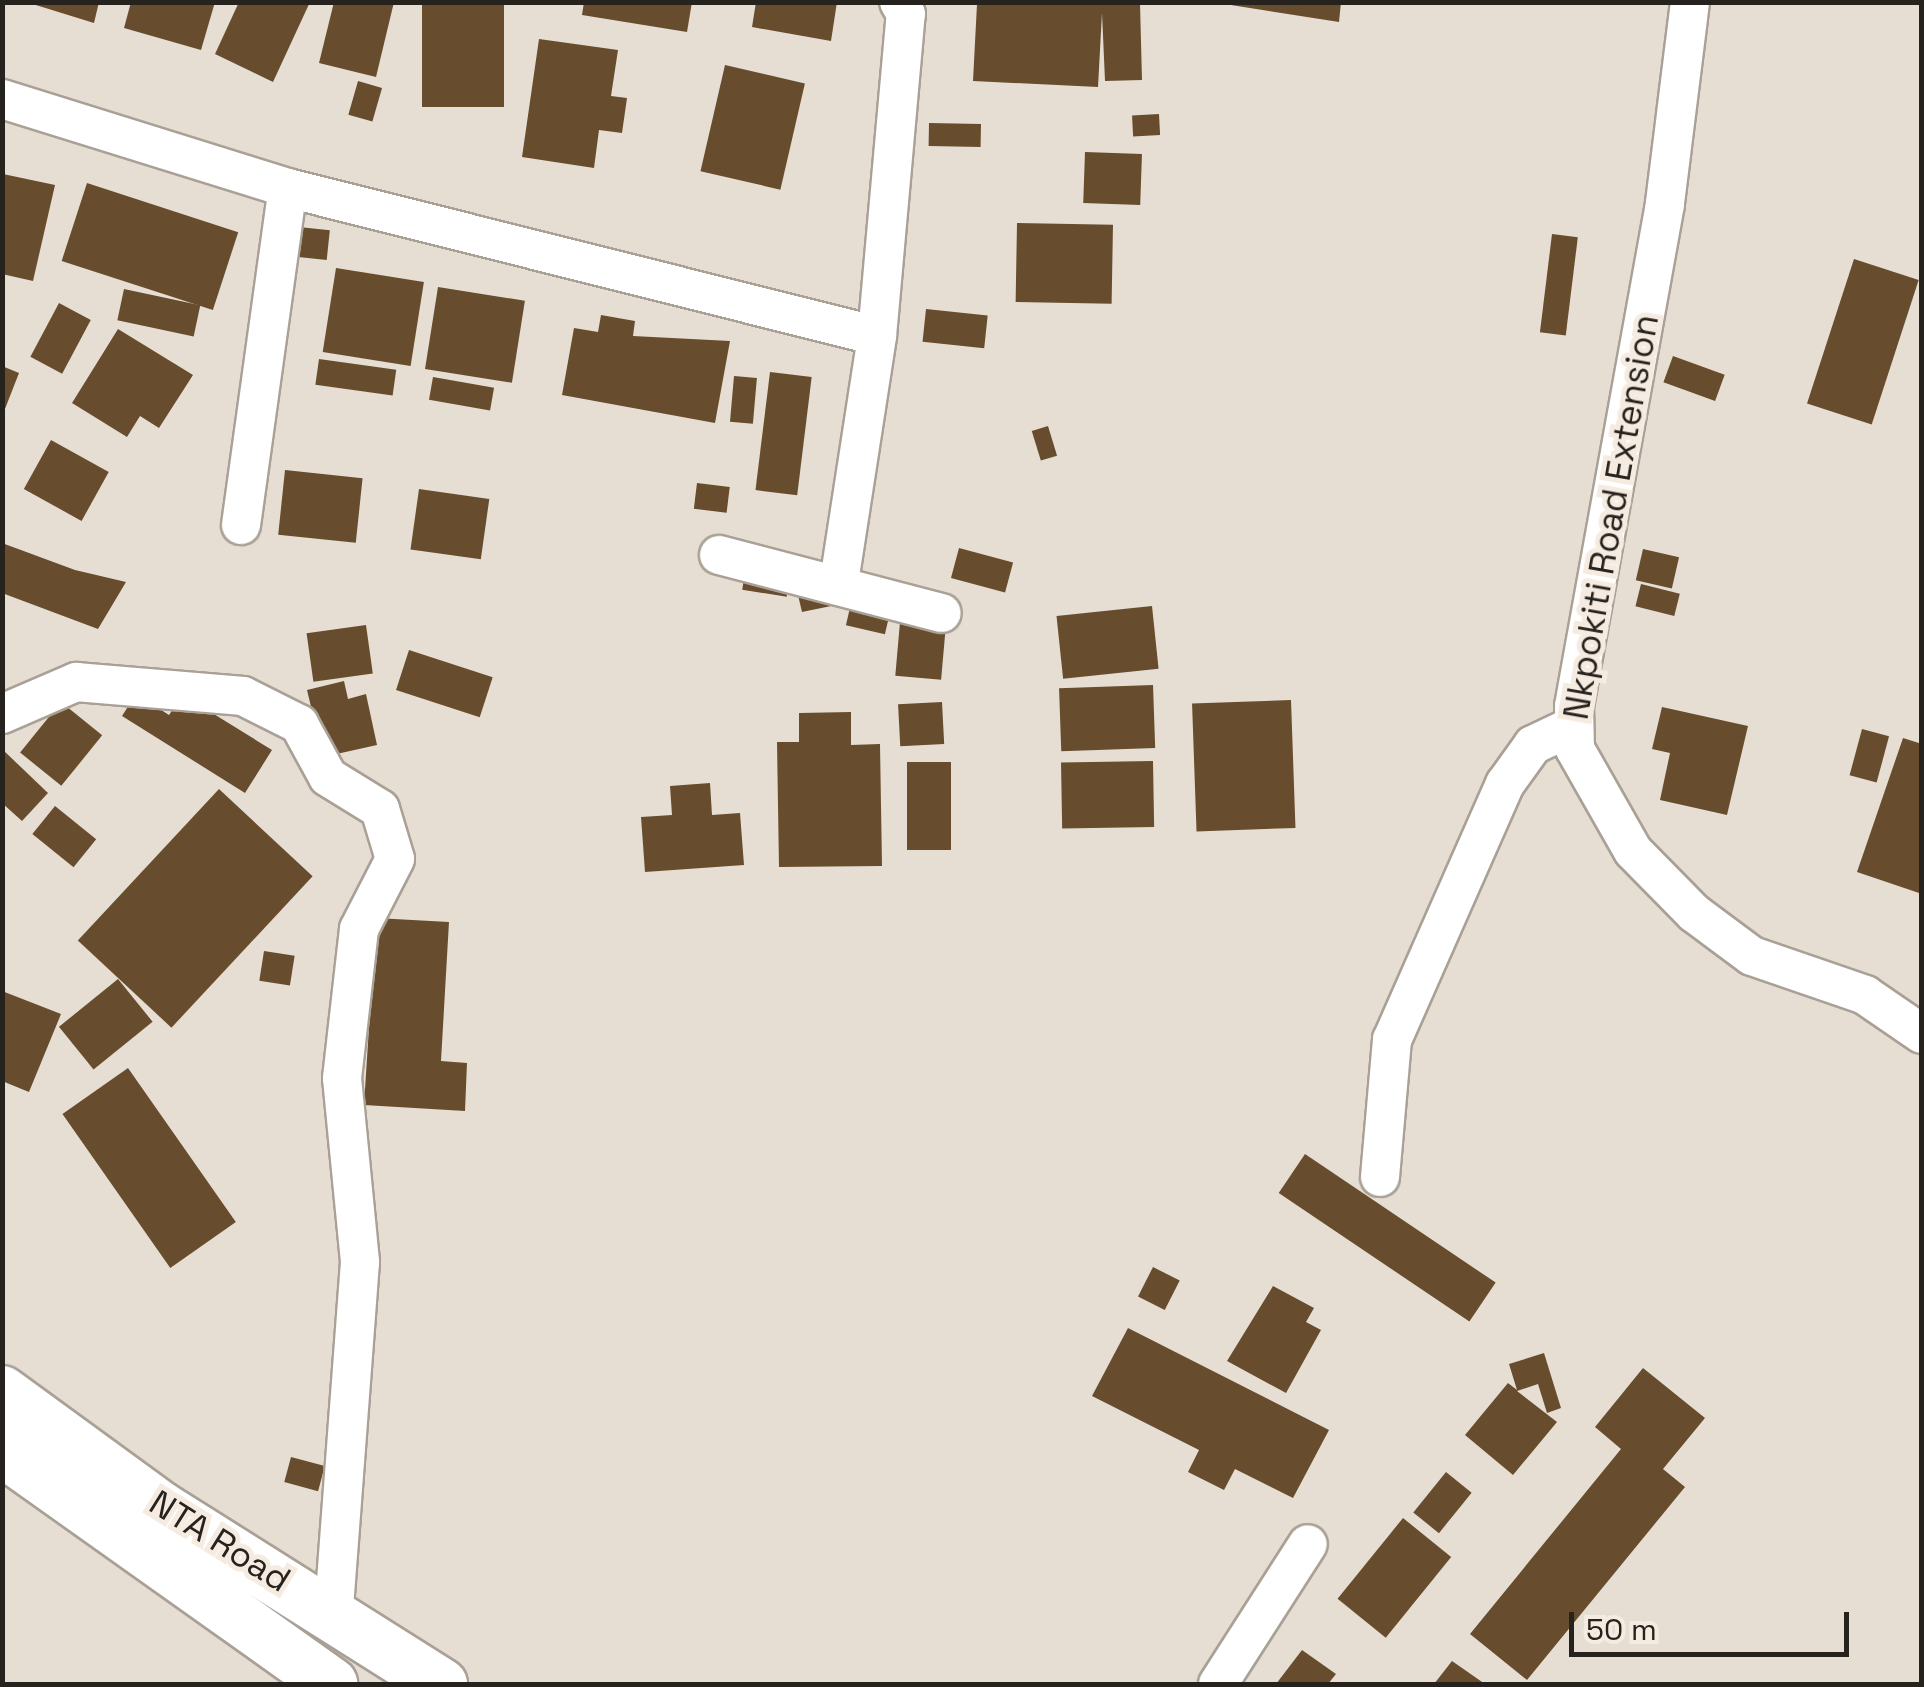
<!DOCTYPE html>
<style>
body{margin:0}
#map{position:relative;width:1924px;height:1687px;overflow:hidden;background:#e7ded3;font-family:"Space Grotesk",sans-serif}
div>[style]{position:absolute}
.building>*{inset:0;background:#674d2e;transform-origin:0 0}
.roads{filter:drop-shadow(2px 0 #a9a096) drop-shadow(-2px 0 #a9a096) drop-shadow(0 2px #a9a096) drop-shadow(0 -2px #a9a096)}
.street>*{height:38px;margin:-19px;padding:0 19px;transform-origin:19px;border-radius:19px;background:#fff}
.secondary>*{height:52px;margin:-26px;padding:0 26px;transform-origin:26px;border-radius:26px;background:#fff}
span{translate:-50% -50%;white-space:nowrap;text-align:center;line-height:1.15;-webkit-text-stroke:10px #f5ebe0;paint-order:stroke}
.street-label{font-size:35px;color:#26221e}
.frame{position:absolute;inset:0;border:5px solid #26221e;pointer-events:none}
.scale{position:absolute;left:1569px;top:1612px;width:280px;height:45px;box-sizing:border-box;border:5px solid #26221e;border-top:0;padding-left:12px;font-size:30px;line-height:35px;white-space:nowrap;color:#26221e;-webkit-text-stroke:8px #f5ebe0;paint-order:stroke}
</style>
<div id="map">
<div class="building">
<div style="clip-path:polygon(26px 2px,99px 2px,94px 23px)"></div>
<div style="clip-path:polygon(131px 2px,215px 2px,201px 50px,124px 28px)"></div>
<div style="clip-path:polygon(239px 2px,310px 2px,273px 82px,215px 54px)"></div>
<div style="clip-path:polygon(334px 2px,394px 2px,376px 77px,319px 63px)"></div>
<div style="left:422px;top:2px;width:82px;height:105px"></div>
<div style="clip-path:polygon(584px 2px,692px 2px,687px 32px,582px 15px)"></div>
<div style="clip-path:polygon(756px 2px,837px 2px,831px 41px,752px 27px)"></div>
<div style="clip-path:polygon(1212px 2px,1341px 2px,1339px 22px)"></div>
<div style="clip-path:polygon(1140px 3px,1142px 80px,1105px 81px,1102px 13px,1098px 87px,973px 81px,977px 4px)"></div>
<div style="clip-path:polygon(539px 39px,618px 50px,611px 96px,627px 98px,622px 133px,599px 130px,594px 168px,522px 157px)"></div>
<div style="left:725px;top:65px;width:82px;height:109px;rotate:13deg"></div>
<div style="left:358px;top:81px;width:25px;height:35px;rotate:16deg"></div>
<div style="left:1159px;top:114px;width:21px;height:27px;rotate:87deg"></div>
<div style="left:929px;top:123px;width:52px;height:23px;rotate:1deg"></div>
<div style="left:1085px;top:152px;width:57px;height:51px;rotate:2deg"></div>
<div style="clip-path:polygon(3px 174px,55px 185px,33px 281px,2px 274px)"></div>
<div style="left:87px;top:183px;width:159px;height:82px;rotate:18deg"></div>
<div style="left:1017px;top:223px;width:96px;height:79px;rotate:1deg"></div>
<div style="left:299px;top:227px;width:31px;height:30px;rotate:6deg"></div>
<div style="left:1552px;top:234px;width:26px;height:99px;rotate:7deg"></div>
<div style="left:1854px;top:259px;width:68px;height:152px;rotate:18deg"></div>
<div style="left:336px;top:268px;width:89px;height:85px;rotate:9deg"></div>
<div style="left:438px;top:287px;width:88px;height:83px;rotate:9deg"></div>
<div style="left:124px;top:289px;width:78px;height:32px;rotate:12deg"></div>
<div style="left:59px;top:303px;width:36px;height:61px;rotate:28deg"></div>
<div style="left:926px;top:309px;width:62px;height:33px;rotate:6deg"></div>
<div style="clip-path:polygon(601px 315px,635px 321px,633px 336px,730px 341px,715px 423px,562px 395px,574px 328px,598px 332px)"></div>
<div style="clip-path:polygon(118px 329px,193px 375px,159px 428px,140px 416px,127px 437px,72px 403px)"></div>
<div style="left:1673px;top:356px;width:55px;height:28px;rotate:20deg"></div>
<div style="left:319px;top:359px;width:78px;height:26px;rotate:8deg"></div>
<div style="clip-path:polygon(2px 366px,19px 373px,3px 414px,2px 414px)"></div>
<div style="left:770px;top:372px;width:42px;height:119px;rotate:7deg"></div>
<div style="left:734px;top:376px;width:23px;height:46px;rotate:5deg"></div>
<div style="left:433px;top:377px;width:62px;height:23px;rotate:10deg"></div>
<div style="left:1048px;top:426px;width:31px;height:17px;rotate:73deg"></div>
<div style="left:51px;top:440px;width:66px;height:56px;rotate:29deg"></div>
<div style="left:285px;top:470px;width:78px;height:65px;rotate:6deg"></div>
<div style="left:697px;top:483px;width:33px;height:26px;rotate:7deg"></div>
<div style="left:419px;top:489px;width:71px;height:61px;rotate:8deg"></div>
<div style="clip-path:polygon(2px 543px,75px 570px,126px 582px,98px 629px,2px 593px)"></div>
<div style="left:959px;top:548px;width:56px;height:31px;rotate:15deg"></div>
<div style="left:1643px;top:549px;width:37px;height:32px;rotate:13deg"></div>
<div style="left:746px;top:566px;width:45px;height:24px;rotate:9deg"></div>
<div style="clip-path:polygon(794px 578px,836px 605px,802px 612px)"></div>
<div style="left:1641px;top:584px;width:40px;height:23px;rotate:14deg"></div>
<div style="left:852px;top:599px;width:40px;height:27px;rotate:13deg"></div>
<div style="left:1152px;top:606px;width:63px;height:96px;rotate:84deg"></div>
<div style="left:900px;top:622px;width:46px;height:54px;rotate:5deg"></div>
<div style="left:366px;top:625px;width:49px;height:60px;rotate:82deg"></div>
<div style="left:409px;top:650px;width:88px;height:42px;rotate:18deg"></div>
<div style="clip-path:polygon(344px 681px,348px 699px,366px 694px,377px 745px,323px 757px,307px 690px)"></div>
<div style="left:1153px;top:685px;width:63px;height:94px;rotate:88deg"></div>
<div style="clip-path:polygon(136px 694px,169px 715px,183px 695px,272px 750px,245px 793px,122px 716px)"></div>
<div style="left:1291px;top:700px;width:128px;height:99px;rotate:88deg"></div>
<div style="left:61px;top:702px;width:53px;height:65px;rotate:39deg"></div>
<div style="left:942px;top:702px;width:42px;height:44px;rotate:87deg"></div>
<div style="clip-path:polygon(1662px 707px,1748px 726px,1727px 815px,1660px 800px,1670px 753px,1652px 749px)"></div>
<div style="clip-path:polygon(851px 712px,851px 745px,880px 744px,882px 866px,779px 867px,777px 742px,799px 742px,799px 713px)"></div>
<div style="left:1862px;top:729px;width:28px;height:48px;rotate:15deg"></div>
<div style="clip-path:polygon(1903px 738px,1922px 744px,1922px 894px,1857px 872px)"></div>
<div style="clip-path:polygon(2px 749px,48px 793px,22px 821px,2px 803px)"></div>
<div style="left:1153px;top:761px;width:66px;height:92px;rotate:89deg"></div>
<div style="left:907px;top:762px;width:44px;height:88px"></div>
<div style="clip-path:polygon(710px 783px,712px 815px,740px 813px,744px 865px,645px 872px,641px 817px,672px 815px,670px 786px)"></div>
<div style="left:219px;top:789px;width:128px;height:207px;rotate:43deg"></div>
<div style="left:55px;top:806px;width:53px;height:36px;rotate:39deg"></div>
<div style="clip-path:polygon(376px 918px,449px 922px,441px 1061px,467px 1063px,465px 1111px,364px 1105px)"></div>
<div style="left:264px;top:951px;width:31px;height:30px;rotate:9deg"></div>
<div style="left:118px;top:979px;width:55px;height:76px;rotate:51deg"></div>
<div style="clip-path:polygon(2px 991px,61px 1014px,29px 1092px,2px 1081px)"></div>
<div style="left:128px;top:1068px;width:188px;height:80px;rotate:55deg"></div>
<div style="left:1305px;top:1154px;width:230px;height:47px;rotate:34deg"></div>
<div style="left:1153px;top:1267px;width:30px;height:33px;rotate:27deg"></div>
<div style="clip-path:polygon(1273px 1286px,1314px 1308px,1306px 1322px,1321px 1330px,1286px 1393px,1227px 1361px)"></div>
<div style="clip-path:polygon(1128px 1328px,1329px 1430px,1293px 1498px,1235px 1469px,1224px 1490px,1188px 1472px,1199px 1450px,1092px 1396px)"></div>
<div style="clip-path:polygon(1544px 1353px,1561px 1408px,1547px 1413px,1538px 1384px,1517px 1391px,1557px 1422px,1513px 1475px,1465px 1435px,1508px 1383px,1517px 1390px,1509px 1364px)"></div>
<div style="clip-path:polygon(1643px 1368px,1705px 1418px,1663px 1469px,1685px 1487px,1527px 1680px,1470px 1634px,1621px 1449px,1595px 1427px)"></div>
<div style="left:291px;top:1457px;width:35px;height:26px;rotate:15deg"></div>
<div style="left:1446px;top:1472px;width:33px;height:52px;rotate:39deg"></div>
<div style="left:1403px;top:1518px;width:62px;height:104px;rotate:39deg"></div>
<div style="clip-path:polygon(1302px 1650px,1336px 1674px,1328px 1684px,1276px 1684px)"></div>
<div style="clip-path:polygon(1452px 1661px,1485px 1684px,1434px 1684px)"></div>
</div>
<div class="roads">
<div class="street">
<div style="left:1690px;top:2px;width:204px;rotate:97.1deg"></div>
<div style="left:1665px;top:204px;width:510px;rotate:100.27deg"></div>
<div style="left:1574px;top:706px;width:43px;rotate:88.7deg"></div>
<div style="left:1575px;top:749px;width:117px;rotate:60.4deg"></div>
<div style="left:1633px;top:851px;width:87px;rotate:45.5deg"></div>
<div style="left:1694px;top:913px;width:72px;rotate:36.6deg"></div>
<div style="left:1752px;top:956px;width:120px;rotate:19deg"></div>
<div style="left:1865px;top:995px;width:69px;rotate:34.4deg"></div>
<div style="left:2px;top:99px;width:300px;rotate:17.3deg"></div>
<div style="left:288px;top:188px;width:607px;rotate:14.1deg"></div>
<div style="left:241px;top:525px;width:340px;rotate:-82.1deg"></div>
<div style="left:719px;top:555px;width:230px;rotate:14.6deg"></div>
<div style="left:839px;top:582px;width:249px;rotate:-81.2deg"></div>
<div style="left:877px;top:336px;width:323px;rotate:-84.9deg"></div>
<div style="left:906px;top:14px;width:14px;rotate:-120deg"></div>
<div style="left:2px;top:714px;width:81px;rotate:-23.4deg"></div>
<div style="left:76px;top:682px;width:168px;rotate:4.8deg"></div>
<div style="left:243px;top:696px;width:63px;rotate:26.6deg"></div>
<div style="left:299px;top:724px;width:60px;rotate:61.3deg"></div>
<div style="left:328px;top:777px;width:61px;rotate:31.6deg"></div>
<div style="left:380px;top:809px;width:52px;rotate:73.3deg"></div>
<div style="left:395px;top:859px;width:79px;rotate:117.2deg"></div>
<div style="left:359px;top:929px;width:150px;rotate:96.5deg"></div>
<div style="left:342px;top:1078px;width:185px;rotate:84.4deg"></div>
<div style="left:360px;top:1262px;width:350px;rotate:94.3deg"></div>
<div style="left:1380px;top:1177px;width:138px;rotate:-85deg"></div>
<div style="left:1392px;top:1040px;width:280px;rotate:-66.2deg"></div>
<div style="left:1505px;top:784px;width:48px;rotate:-54.3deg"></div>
<div style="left:1533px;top:745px;width:44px;rotate:-25.4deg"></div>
<div style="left:1218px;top:1684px;width:166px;rotate:-57.3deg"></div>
</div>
<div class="secondary">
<div style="left:2px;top:1392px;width:197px;rotate:36.1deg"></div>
<div style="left:161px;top:1508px;width:331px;rotate:32.2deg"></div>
<div style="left:2px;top:1450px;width:404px;rotate:35.4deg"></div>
</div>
</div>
<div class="street-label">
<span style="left:1611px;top:517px;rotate:-80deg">Nkpokiti Road Extension</span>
<span style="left:220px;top:1541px;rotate:32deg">NTA Road</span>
</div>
<div class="frame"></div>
<div class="scale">50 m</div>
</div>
